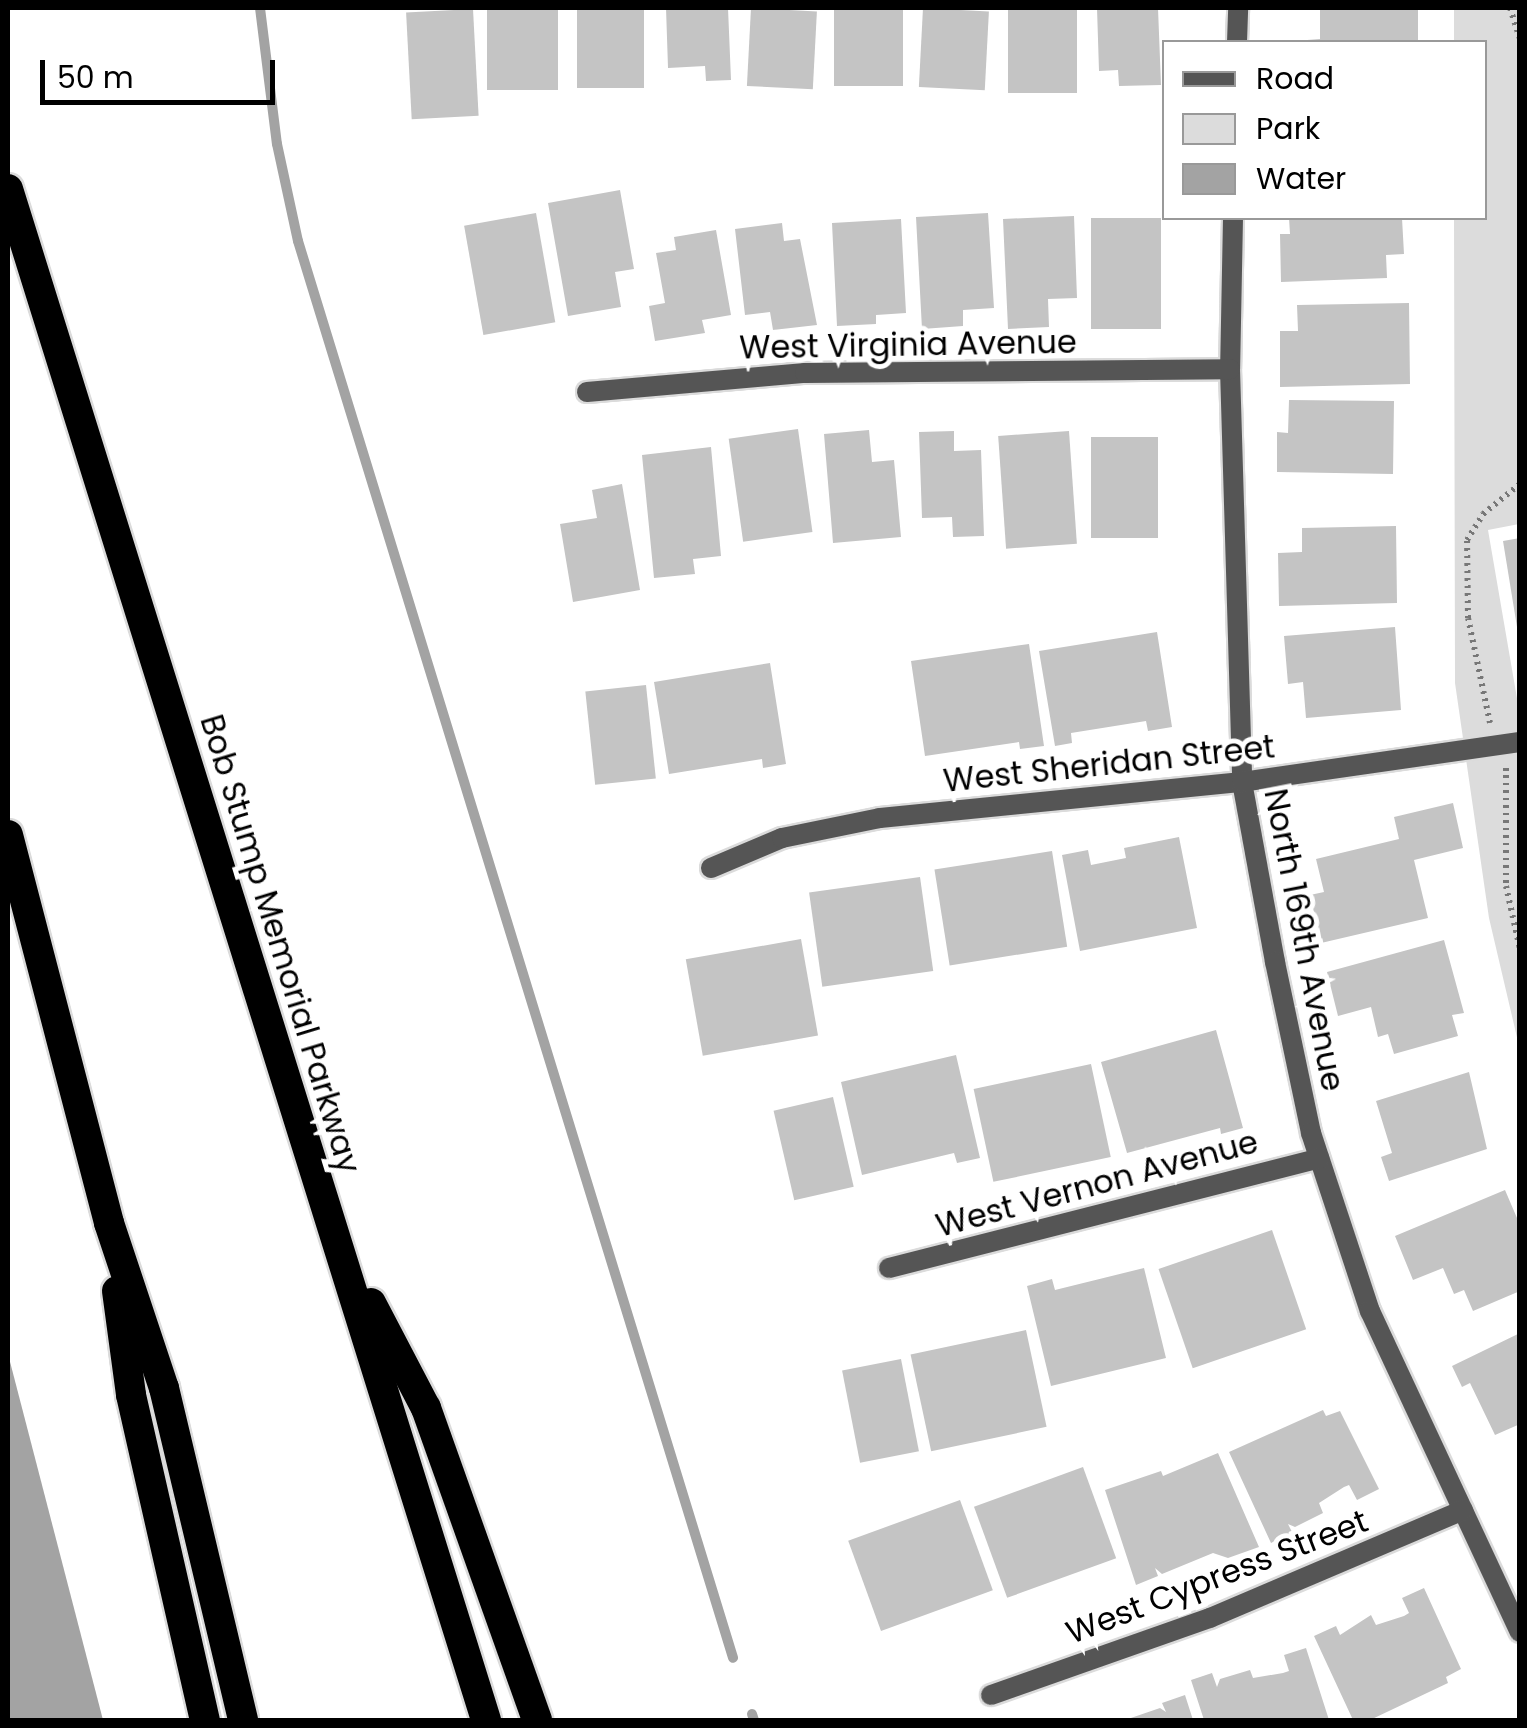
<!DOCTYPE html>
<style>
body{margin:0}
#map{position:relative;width:1527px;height:1728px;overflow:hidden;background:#fff;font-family:Poppins,sans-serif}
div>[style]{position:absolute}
.green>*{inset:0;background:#dcdcdc}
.water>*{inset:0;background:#a3a3a3}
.stream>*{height:10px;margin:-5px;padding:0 5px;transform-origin:5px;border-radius:5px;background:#a3a3a3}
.building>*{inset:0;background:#c4c4c4;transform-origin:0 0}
.path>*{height:6px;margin-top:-3px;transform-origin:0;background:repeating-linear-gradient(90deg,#777 0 2.5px,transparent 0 7.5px)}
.roads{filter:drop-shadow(2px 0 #dbdbdb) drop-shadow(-2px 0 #dbdbdb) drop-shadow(0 2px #dbdbdb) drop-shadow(0 -2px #dbdbdb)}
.street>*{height:20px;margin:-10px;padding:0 10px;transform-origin:10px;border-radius:10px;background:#555}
.highway>*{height:30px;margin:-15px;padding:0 15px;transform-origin:15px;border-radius:15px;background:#000}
span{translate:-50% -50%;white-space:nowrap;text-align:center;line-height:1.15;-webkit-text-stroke:10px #fff;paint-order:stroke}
.street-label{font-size:32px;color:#000}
.frame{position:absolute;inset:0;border:10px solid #000;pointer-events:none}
.legend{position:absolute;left:1162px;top:40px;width:325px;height:180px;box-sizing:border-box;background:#fff;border:2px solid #999;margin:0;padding:12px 18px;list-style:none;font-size:30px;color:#000}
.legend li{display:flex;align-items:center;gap:20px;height:50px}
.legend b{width:50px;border:2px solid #999}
.scale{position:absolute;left:40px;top:60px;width:235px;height:45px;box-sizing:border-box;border:5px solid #000;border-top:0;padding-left:12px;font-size:30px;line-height:35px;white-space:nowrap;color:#000;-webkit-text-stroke:8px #fff;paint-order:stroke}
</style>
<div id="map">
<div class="green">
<div style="clip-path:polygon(1454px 8px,1519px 8px,1519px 524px,1488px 530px,1519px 710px,1519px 1046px,1489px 918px,1455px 683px,1454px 218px,1484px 218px,1484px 42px,1454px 42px)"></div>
</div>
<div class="water">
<div style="clip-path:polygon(8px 1354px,103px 1720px,8px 1720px)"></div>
</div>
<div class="stream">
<div style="left:260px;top:8px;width:137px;rotate:82.9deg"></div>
<div style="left:277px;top:144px;width:99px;rotate:77.8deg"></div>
<div style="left:298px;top:241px;width:1482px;rotate:72.93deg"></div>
<div style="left:752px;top:1714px;width:6px;rotate:72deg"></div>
</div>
<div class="building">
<div style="left:487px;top:8px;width:71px;height:82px"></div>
<div style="left:577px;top:8px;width:67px;height:80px"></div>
<div style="clip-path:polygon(666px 8px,728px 8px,731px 80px,706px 81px,705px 66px,668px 68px)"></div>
<div style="left:751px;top:8px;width:66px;height:78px;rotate:3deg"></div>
<div style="left:834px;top:8px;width:69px;height:78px"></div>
<div style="left:923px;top:8px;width:66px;height:79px;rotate:3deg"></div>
<div style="left:1008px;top:8px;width:69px;height:85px"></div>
<div style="clip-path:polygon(1097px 8px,1158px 8px,1161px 85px,1119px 86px,1118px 70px,1099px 71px)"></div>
<div style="clip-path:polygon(1320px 8px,1418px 8px,1418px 42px,1281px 42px,1320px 39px)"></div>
<div style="left:473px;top:9px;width:107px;height:67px;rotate:87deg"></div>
<div style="clip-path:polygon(620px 190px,634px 269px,615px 272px,621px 307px,568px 316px,548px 203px)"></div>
<div style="left:536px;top:213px;width:111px;height:73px;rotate:80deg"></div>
<div style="clip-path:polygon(988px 213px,994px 308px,963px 310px,963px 326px,922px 329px,916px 217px)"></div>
<div style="clip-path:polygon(1074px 216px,1077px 298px,1048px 299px,1049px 327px,1008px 329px,1003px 219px)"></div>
<div style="left:1091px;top:218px;width:70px;height:111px"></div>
<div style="clip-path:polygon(1289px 218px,1402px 218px,1404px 254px,1386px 255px,1387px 278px,1281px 282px,1280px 234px,1290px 234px)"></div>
<div style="clip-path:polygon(901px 219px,906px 313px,876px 315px,876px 324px,837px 326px,832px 223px)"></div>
<div style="clip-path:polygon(782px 223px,784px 241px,800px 239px,817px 325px,773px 330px,770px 312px,745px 315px,735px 229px)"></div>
<div style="clip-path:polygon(716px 230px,731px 315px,702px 320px,705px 333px,655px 341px,649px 306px,665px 303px,656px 253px,676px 250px,674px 237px)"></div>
<div style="clip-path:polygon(1409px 303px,1410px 384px,1280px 387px,1280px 331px,1298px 331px,1297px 305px)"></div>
<div style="clip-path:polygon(1289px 400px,1394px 401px,1393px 474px,1277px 472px,1277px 432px,1288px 433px)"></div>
<div style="left:798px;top:429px;width:104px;height:70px;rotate:82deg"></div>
<div style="clip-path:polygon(869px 430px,872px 462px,894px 460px,901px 537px,833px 543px,824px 434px)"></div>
<div style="clip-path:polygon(954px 431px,954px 451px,981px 450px,984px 536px,953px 537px,952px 517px,922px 518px,919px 432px)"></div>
<div style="left:1069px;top:431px;width:113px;height:71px;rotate:86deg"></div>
<div style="left:1158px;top:437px;width:101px;height:67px;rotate:90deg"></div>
<div style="clip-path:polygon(711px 447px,721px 556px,693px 559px,695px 574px,654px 578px,642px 455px)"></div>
<div style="clip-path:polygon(622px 484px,640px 590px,573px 602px,560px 524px,597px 518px,592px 490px)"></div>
<div style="clip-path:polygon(1396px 526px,1397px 603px,1279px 606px,1278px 553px,1302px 552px,1302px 528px)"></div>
<div style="clip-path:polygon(1520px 538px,1520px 627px,1517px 627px,1503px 541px)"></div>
<div style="clip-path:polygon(1395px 627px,1401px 710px,1306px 718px,1303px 682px,1288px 684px,1284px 636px)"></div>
<div style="clip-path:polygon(1157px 632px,1172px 727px,1148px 731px,1146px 721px,1071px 733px,1072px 743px,1055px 746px,1039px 651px)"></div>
<div style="clip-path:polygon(1029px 644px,1044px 746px,1020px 749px,1019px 742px,925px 756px,911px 661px)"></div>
<div style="clip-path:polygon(770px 663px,786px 764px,763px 768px,762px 759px,669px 774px,654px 682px)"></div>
<div style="left:646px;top:685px;width:94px;height:61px;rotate:84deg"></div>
<div style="clip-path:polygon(1453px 803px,1463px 848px,1414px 860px,1428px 918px,1321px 943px,1310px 895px,1324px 892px,1316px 859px,1399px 839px,1394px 817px)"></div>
<div style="clip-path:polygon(1179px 837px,1197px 928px,1080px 951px,1062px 855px,1088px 850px,1091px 865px,1126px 858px,1124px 848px)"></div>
<div style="left:1052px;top:851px;width:97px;height:119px;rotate:81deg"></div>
<div style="left:920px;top:877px;width:95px;height:112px;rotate:82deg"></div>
<div style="left:801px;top:939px;width:98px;height:117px;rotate:80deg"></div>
<div style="clip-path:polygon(1444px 940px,1464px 1013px,1452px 1015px,1458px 1036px,1394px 1054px,1388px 1034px,1378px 1037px,1371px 1007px,1338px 1016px,1327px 972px)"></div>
<div style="clip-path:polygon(1216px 1030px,1243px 1128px,1221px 1134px,1220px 1128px,1127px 1153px,1101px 1062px)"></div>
<div style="clip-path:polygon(956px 1055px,980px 1158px,957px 1163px,954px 1153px,862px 1175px,841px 1082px)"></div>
<div style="left:1091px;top:1064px;width:95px;height:120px;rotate:78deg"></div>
<div style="clip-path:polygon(1469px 1072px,1487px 1149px,1389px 1181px,1381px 1157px,1392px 1153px,1376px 1101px)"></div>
<div style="left:833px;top:1097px;width:92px;height:61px;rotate:77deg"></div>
<div style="clip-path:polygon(1505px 1190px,1520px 1225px,1520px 1291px,1473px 1311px,1464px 1290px,1454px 1294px,1443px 1268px,1413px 1280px,1395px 1236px)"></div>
<div style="left:1272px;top:1230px;width:105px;height:120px;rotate:71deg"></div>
<div style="clip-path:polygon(1144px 1268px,1166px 1358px,1051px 1386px,1027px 1286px,1052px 1279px,1055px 1290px)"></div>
<div style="left:1026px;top:1330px;width:99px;height:118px;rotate:78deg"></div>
<div style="clip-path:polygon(1520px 1333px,1520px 1424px,1495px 1435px,1470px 1383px,1462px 1387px,1452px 1366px)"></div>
<div style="left:901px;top:1359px;width:94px;height:60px;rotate:79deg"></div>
<div style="clip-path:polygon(1323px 1410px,1326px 1416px,1340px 1411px,1379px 1489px,1357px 1500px,1349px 1485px,1344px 1487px,1319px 1503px,1323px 1513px,1295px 1527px,1288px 1524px,1292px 1532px,1271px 1543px,1229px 1452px)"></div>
<div style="clip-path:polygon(1218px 1453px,1259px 1547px,1228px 1558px,1213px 1553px,1162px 1574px,1155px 1568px,1158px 1576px,1136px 1585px,1105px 1490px,1161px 1471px,1163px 1476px)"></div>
<div style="left:1083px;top:1467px;width:97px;height:116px;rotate:70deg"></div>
<div style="left:960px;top:1500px;width:96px;height:119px;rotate:70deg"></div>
<div style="clip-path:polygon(1424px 1588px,1461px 1669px,1446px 1677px,1448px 1683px,1370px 1720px,1353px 1720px,1314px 1636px,1336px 1626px,1340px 1635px,1371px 1615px,1376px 1625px,1404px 1616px,1409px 1613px,1402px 1598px)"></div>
<div style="clip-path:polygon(1306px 1648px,1329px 1720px,1204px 1720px,1191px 1680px,1212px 1673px,1217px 1687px,1220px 1679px,1250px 1670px,1253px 1678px,1283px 1673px,1289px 1671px,1284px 1655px)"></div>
<div style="clip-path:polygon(1185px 1695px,1193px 1720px,1125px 1720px,1160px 1708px,1166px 1712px,1162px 1703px)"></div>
</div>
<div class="path">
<div style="left:1510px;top:8px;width:33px;rotate:72deg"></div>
<div style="left:1490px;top:723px;width:107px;rotate:-101.8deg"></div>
<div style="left:1468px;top:618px;width:78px;rotate:-90.7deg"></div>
<div style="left:1467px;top:540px;width:31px;rotate:-58deg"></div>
<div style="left:1483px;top:514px;width:48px;rotate:-39deg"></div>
<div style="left:1506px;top:768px;width:118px;rotate:90deg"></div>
<div style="left:1506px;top:886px;width:65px;rotate:77.5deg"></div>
</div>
<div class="roads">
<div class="street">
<div style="left:1237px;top:42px;width:34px;rotate:-88deg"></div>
<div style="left:1233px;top:218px;width:151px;rotate:91.1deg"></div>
<div style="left:1230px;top:369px;width:413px;rotate:88.3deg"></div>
<div style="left:1242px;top:782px;width:183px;rotate:79.6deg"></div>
<div style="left:1275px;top:962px;width:175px;rotate:78.1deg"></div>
<div style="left:1311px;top:1133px;width:188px;rotate:71.7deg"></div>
<div style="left:1370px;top:1311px;width:354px;rotate:65deg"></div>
<div style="left:587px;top:392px;width:219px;rotate:-5deg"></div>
<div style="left:805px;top:373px;width:425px;rotate:-0.5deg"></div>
<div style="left:711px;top:868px;width:77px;rotate:-22.9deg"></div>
<div style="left:782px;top:838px;width:100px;rotate:-11.5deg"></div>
<div style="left:880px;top:818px;width:364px;rotate:-5.7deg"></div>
<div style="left:1242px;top:782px;width:281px;rotate:-8.2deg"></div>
<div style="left:889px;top:1268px;width:444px;rotate:-14.3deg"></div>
<div style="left:991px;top:1695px;width:232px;rotate:-19.4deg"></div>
<div style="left:1210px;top:1618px;width:275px;rotate:-23.1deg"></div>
</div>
<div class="highway">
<div style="left:8px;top:189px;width:1604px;rotate:72.66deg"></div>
<div style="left:8px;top:835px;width:401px;rotate:75.4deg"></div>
<div style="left:109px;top:1223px;width:174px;rotate:71.6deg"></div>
<div style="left:164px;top:1388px;width:341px;rotate:76.6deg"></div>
<div style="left:117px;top:1291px;width:105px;rotate:82.3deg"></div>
<div style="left:131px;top:1395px;width:333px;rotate:77.2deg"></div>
<div style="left:371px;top:1303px;width:119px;rotate:62.4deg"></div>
<div style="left:426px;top:1408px;width:331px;rotate:70.4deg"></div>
</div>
</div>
<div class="street-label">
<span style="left:908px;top:345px;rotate:-1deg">West Virginia Avenue</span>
<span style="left:1109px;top:764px;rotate:-6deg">West Sheridan Street</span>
<span style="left:1304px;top:940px;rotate:79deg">North 169th Avenue</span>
<span style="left:280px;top:944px;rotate:73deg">Bob Stump Memorial Parkway</span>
<span style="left:1097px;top:1184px;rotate:-15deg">West Vernon Avenue</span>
<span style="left:1217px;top:1577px;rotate:-21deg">West Cypress Street</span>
</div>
<div class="frame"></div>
<ul class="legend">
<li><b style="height:12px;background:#555"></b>Road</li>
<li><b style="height:28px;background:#dcdcdc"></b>Park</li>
<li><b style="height:28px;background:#a3a3a3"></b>Water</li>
</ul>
<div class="scale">50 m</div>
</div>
